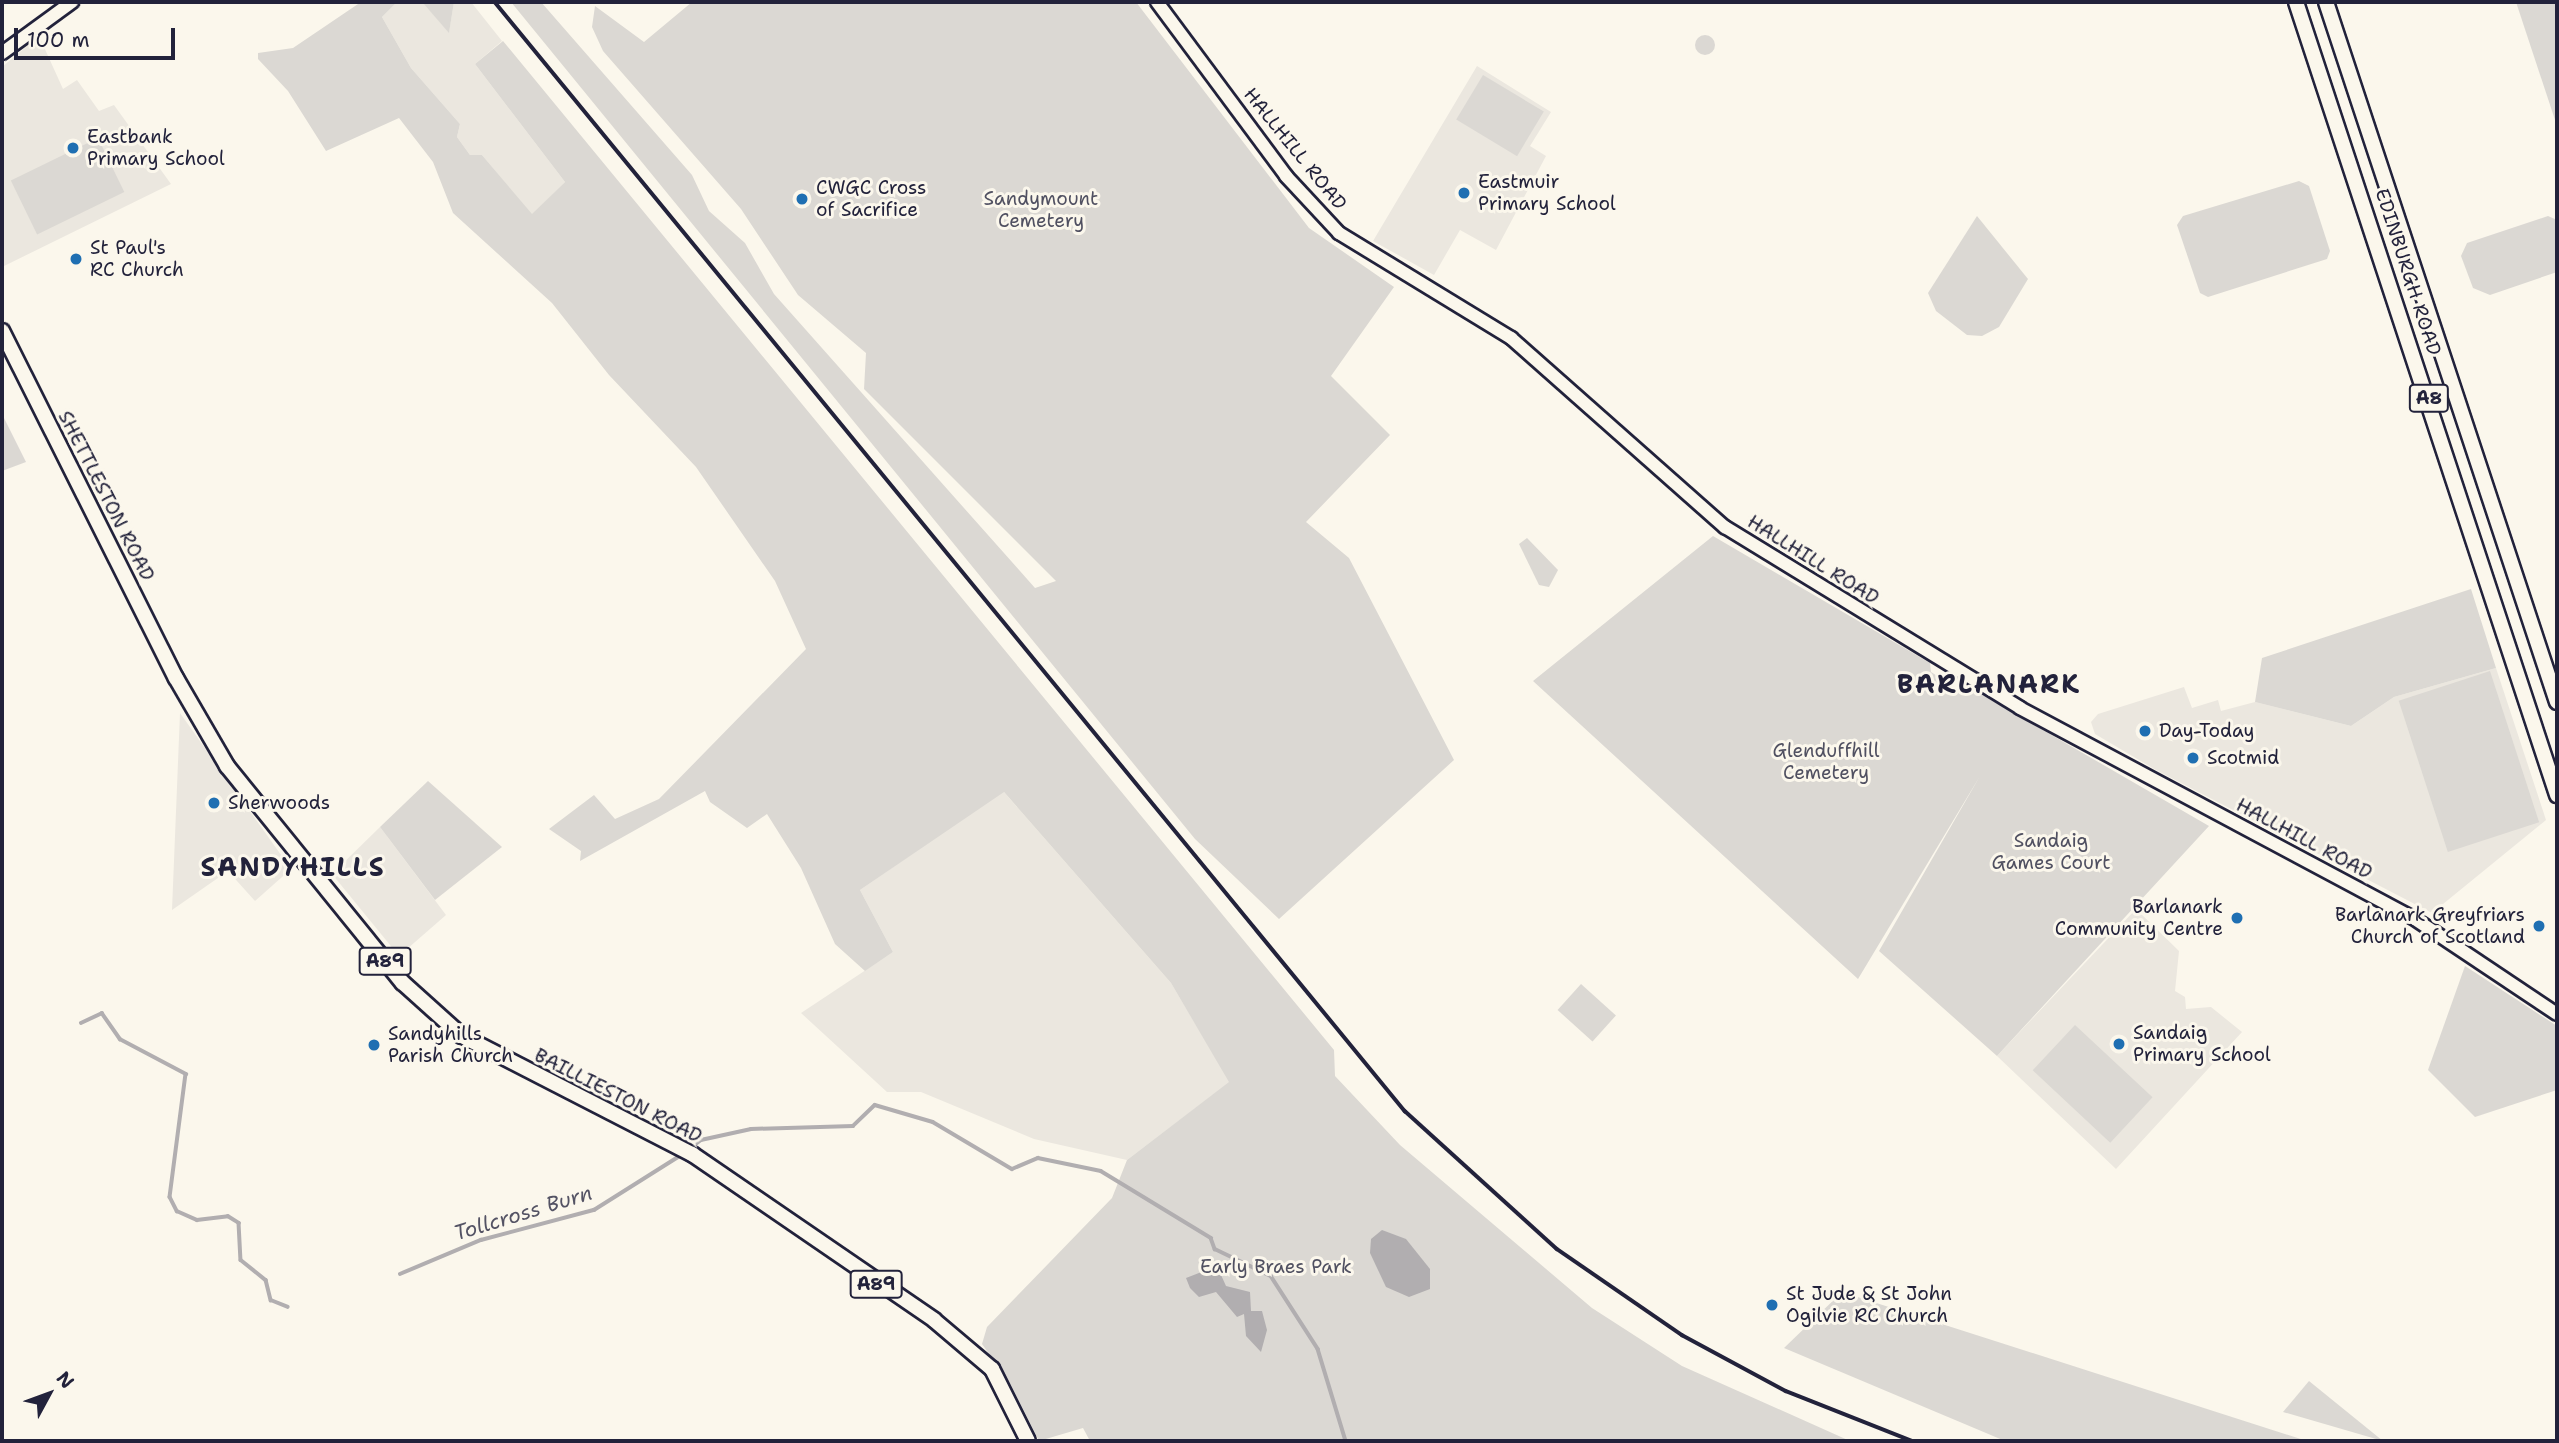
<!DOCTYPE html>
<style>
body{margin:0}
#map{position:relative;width:2559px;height:1443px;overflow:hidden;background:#fbf7ec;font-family:"Shantell Sans",sans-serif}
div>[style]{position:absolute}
.built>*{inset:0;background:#ebe7df}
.green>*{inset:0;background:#dbd8d3;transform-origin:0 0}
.round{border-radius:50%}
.water>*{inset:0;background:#b1aeb0}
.stream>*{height:3.5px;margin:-1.75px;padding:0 1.75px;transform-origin:1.75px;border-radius:1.75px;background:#b1aeb0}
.roads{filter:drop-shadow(2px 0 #22223b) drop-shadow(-2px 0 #22223b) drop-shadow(0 2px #22223b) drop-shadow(0 -2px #22223b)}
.secondary>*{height:12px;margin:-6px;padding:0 6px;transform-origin:6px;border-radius:6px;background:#fbf7ec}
.primary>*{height:14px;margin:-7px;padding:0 7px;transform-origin:7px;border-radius:7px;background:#fbf7ec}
.rail>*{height:3.5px;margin:-1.75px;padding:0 1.75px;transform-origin:1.75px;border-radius:1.75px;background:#22223b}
.dots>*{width:19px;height:19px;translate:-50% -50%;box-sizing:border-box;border:4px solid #fbf7ec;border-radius:50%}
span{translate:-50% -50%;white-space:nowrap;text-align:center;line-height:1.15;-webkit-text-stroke:6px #fbf7ec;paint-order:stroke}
.shield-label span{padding:2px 5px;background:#fbf7ec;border:2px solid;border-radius:5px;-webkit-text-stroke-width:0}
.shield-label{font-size:18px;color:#22223b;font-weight:700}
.poi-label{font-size:19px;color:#22223b}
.left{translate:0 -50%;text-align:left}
.right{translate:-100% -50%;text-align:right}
.street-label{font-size:19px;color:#22223b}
.park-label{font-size:19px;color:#505061}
.water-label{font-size:21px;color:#545364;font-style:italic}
.district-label{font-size:26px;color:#22223b;font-weight:700;letter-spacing:2px}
.frame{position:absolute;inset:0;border:4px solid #22223b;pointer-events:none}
.north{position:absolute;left:14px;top:1359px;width:70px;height:70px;-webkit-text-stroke:5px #fbf7ec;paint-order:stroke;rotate:49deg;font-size:19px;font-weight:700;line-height:28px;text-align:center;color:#22223b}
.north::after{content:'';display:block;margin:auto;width:24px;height:32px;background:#22223b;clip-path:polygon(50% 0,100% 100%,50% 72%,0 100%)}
.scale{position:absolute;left:14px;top:28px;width:161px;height:32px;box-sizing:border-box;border:4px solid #22223b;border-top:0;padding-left:9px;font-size:21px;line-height:24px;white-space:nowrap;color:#22223b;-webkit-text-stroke:5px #fbf7ec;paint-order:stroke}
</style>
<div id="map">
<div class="built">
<div style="clip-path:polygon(397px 2px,422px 2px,449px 32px,454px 2px,471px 2px,502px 41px,475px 64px,565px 182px,532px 215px,482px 155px,470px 155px,457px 137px,460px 124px,411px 68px,382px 17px)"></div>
<div style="clip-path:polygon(39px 36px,63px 89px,77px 80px,99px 111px,114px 105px,171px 184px,2px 267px,2px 67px)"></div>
<div style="clip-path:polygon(1477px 66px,1551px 112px,1530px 146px,1546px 156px,1496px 250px,1460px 230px,1434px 275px,1373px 241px)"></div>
<div style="clip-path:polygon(2496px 668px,2546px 820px,2432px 913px,2156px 770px,2095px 734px,2091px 722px,2098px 714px,2184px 687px,2192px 708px,2218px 700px,2221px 711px,2255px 702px,2351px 726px,2394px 697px)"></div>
<div style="clip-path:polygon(180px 713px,291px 869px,255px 901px,228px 871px,172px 910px)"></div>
<div style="clip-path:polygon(1003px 791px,1171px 983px,1230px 1082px,1127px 1160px,1034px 1139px,921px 1092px,887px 1092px,801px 1013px,893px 952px,860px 890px)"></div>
<div style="clip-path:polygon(380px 827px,446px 915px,399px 956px,332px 874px)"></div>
<div style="clip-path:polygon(2136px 909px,2179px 951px,2175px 991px,2185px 997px,2186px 1009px,2211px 1007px,2242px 1032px,2116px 1169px,1997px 1056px)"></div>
</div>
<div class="green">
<div style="clip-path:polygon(361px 2px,397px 2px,382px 17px,411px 68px,460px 124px,457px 137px,470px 155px,482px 155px,532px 214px,565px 182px,475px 64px,503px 41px,1334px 1050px,1335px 1076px,1400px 1145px,1592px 1308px,1682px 1366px,1850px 1441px,1090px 1441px,1083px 1428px,1039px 1441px,1011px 1385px,982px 1344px,987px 1327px,1112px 1198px,1127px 1160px,1229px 1082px,1171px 983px,1004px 792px,860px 890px,893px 952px,865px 971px,835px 944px,801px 868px,767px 814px,747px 828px,710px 802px,705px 791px,580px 861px,581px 851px,549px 829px,594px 795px,615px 819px,659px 799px,806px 649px,775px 581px,696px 467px,609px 375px,552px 303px,453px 213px,433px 162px,399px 118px,326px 151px,288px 91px,258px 59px,258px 53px,293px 48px)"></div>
<div style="clip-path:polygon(422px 2px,454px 2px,449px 33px)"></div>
<div style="clip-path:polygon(511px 2px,541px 2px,692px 175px,709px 211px,745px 243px,774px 294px,1035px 588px,1056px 581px,864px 389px,866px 353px,798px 295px,741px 209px,603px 51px,592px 27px,595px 6px,644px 42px,692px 2px,1136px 2px,1309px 228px,1394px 287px,1331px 376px,1390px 435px,1306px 522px,1349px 558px,1454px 760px,1279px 919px,1195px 839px)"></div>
<div style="clip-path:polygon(2516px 2px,2557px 2px,2557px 126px)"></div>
<div class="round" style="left:1695px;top:35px;width:20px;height:20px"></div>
<div style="left:1483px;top:75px;width:71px;height:52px;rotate:31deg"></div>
<div style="left:98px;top:138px;width:60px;height:97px;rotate:64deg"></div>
<div style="clip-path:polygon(2299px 181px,2309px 186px,2330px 251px,2327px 259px,2208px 297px,2200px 293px,2177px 225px,2183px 216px)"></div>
<div style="clip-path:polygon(1977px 216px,2028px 279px,1999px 327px,1982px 336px,1967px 335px,1936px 311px,1928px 293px)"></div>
<div style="clip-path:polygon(2548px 216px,2557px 220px,2557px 272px,2490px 295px,2473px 288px,2461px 256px,2467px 243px)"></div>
<div style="clip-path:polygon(2px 414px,26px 462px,2px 471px)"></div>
<div style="clip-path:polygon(1713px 536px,1930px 663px,1931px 672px,1964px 693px,1972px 689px,2209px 826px,1997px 1056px,1879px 951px,1980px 776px,1858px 979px,1533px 681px)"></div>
<div style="clip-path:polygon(1527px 538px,1558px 570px,1549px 587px,1539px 585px,1519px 544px)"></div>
<div style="clip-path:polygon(2471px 589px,2496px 668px,2394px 697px,2351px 726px,2255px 702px,2262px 658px)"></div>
<div style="left:2490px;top:671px;width:159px;height:96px;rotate:72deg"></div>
<div style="clip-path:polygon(428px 781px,502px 847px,435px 900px,380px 827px)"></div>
<div style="clip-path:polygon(2465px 966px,2557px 1026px,2557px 1090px,2475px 1117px,2428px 1070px)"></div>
<div style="left:1581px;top:984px;width:47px;height:35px;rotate:42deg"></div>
<div style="left:2075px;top:1025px;width:106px;height:62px;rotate:43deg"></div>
<div style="clip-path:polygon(1842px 1292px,2095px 1373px,2307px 1441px,2005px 1441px,1784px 1348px)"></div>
<div style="clip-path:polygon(2309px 1381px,2383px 1441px,2283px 1412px)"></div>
</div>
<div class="water">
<div style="clip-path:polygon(1382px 1230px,1406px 1239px,1430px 1269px,1430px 1289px,1409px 1297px,1386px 1287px,1370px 1253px,1371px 1239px)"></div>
<div style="clip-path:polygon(1217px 1266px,1226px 1286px,1250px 1292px,1251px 1311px,1262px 1311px,1267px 1330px,1261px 1352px,1246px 1336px,1244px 1314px,1237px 1317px,1216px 1292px,1199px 1297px,1190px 1288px,1186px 1278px)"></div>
</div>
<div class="stream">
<div style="left:81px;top:1023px;width:23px;rotate:-25deg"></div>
<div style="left:102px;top:1013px;width:32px;rotate:55deg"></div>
<div style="left:120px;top:1039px;width:75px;rotate:27.9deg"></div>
<div style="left:186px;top:1074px;width:124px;rotate:97.4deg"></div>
<div style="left:170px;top:1197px;width:16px;rotate:63deg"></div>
<div style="left:177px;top:1211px;width:22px;rotate:24deg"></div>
<div style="left:197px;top:1220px;width:31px;rotate:-7deg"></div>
<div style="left:228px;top:1216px;width:13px;rotate:32deg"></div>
<div style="left:239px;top:1223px;width:37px;rotate:87deg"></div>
<div style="left:241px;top:1260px;width:32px;rotate:39deg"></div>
<div style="left:266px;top:1280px;width:21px;rotate:76deg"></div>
<div style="left:271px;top:1300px;width:18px;rotate:22deg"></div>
<div style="left:689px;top:1149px;width:15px;rotate:-37deg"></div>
<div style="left:701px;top:1140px;width:51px;rotate:-12.4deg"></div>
<div style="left:751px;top:1129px;width:102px;rotate:-1.7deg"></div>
<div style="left:853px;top:1126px;width:30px;rotate:-44deg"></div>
<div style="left:875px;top:1105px;width:60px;rotate:16.3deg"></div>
<div style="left:933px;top:1122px;width:92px;rotate:30.7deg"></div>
<div style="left:1012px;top:1169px;width:28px;rotate:-23deg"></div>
<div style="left:1038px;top:1158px;width:64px;rotate:11.7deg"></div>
<div style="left:1101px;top:1171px;width:129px;rotate:31.3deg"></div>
<div style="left:1211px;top:1238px;width:12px;rotate:70deg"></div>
<div style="left:1215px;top:1249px;width:62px;rotate:25.7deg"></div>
<div style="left:1271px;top:1276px;width:87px;rotate:57.2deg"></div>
<div style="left:1318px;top:1349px;width:96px;rotate:73.1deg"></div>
<div style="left:400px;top:1274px;width:88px;rotate:-22.8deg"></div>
<div style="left:481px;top:1240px;width:117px;rotate:-14.9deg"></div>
<div style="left:594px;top:1210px;width:105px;rotate:-32.2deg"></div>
</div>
<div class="roads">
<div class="secondary">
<div style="left:1157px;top:2px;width:217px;rotate:53.4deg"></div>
<div style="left:1286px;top:176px;width:78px;rotate:47.1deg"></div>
<div style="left:1339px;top:233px;width:202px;rotate:31.4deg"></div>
<div style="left:1511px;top:338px;width:286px;rotate:41.5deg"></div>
<div style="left:1725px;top:527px;width:346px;rotate:31.5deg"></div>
<div style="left:2020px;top:708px;width:444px;rotate:28.1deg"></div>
<div style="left:2412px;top:917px;width:174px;rotate:33.8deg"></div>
<div style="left:2px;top:53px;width:87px;rotate:-36.1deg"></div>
</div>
<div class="primary">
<div style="left:2296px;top:2px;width:835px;rotate:71.78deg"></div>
<div style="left:2326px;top:2px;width:737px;rotate:71.74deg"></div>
<div style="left:2px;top:331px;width:388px;rotate:63.4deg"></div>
<div style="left:176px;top:678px;width:102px;rotate:59.9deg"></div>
<div style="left:227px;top:766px;width:279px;rotate:51deg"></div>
<div style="left:403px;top:983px;width:79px;rotate:41.9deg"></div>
<div style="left:462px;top:1036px;width:259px;rotate:27.2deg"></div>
<div style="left:692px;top:1154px;width:293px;rotate:34.4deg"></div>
<div style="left:934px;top:1320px;width:76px;rotate:40.2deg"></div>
<div style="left:992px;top:1369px;width:80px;rotate:63.4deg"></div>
</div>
</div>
<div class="rail">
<div style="left:495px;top:2px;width:1435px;rotate:50.63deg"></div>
<div style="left:1405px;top:1111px;width:205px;rotate:42.2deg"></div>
<div style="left:1557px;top:1249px;width:152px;rotate:34.5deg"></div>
<div style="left:1682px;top:1335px;width:118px;rotate:28.3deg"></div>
<div style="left:1786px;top:1391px;width:136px;rotate:21.6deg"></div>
</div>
<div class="dots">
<div style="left:73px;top:148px;background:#1f6fb2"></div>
<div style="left:1464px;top:193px;background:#1f6fb2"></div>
<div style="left:802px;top:199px;background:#1f6fb2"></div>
<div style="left:76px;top:259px;background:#1f6fb2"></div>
<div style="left:2145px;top:731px;background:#1f6fb2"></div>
<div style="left:2193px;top:758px;background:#1f6fb2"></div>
<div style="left:214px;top:803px;background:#1f6fb2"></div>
<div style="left:2237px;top:918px;background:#1f6fb2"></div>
<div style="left:2539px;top:926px;background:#1f6fb2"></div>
<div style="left:2119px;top:1044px;background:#1f6fb2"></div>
<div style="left:374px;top:1045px;background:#1f6fb2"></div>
<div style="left:1772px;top:1305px;background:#1f6fb2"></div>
</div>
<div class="shield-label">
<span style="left:2429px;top:398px">A8</span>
<span style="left:385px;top:961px">A89</span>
<span style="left:876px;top:1284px">A89</span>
</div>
<div class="poi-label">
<span class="left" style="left:87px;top:148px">Eastbank<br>Primary School</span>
<span class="left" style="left:1478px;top:193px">Eastmuir<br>Primary School</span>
<span class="left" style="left:816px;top:199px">CWGC Cross<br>of Sacrifice</span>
<span class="left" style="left:90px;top:259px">St Paul's<br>RC Church</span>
<span class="left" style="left:2159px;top:731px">Day-Today</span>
<span class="left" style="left:2207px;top:758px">Scotmid</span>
<span class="left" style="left:228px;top:803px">Sherwoods</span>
<span class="right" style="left:2223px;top:918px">Barlanark<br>Community Centre</span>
<span class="right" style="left:2525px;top:926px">Barlanark Greyfriars<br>Church of Scotland</span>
<span class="left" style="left:2133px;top:1044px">Sandaig<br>Primary School</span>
<span class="left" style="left:388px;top:1045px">Sandyhills<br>Parish Church</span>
<span class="left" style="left:1786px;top:1305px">St Jude &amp; St John<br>Ogilvie RC Church</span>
</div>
<div class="street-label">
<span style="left:1295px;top:149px;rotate:51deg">HALLHILL ROAD</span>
<span style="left:2408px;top:272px;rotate:72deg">EDINBURGH ROAD</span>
<span style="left:106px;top:496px;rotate:63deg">SHETTLESTON ROAD</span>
<span style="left:1813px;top:560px;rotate:32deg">HALLHILL ROAD</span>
<span style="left:2304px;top:839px;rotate:28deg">HALLHILL ROAD</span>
<span style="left:618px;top:1096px;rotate:27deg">BAILLIESTON ROAD</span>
</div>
<div class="park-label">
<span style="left:1041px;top:210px">Sandymount<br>Cemetery</span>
<span style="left:1826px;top:762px">Glenduffhill<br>Cemetery</span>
<span style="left:2051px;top:852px">Sandaig<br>Games Court</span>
<span style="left:1276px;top:1267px">Early Braes Park</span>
</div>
<div class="water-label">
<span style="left:523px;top:1213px;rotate:-17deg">Tollcross Burn</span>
</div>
<div class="district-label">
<span style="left:1989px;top:684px">BARLANARK</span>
<span style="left:293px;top:867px">SANDYHILLS</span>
</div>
<div class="frame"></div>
<div class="north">N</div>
<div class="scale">100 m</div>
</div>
